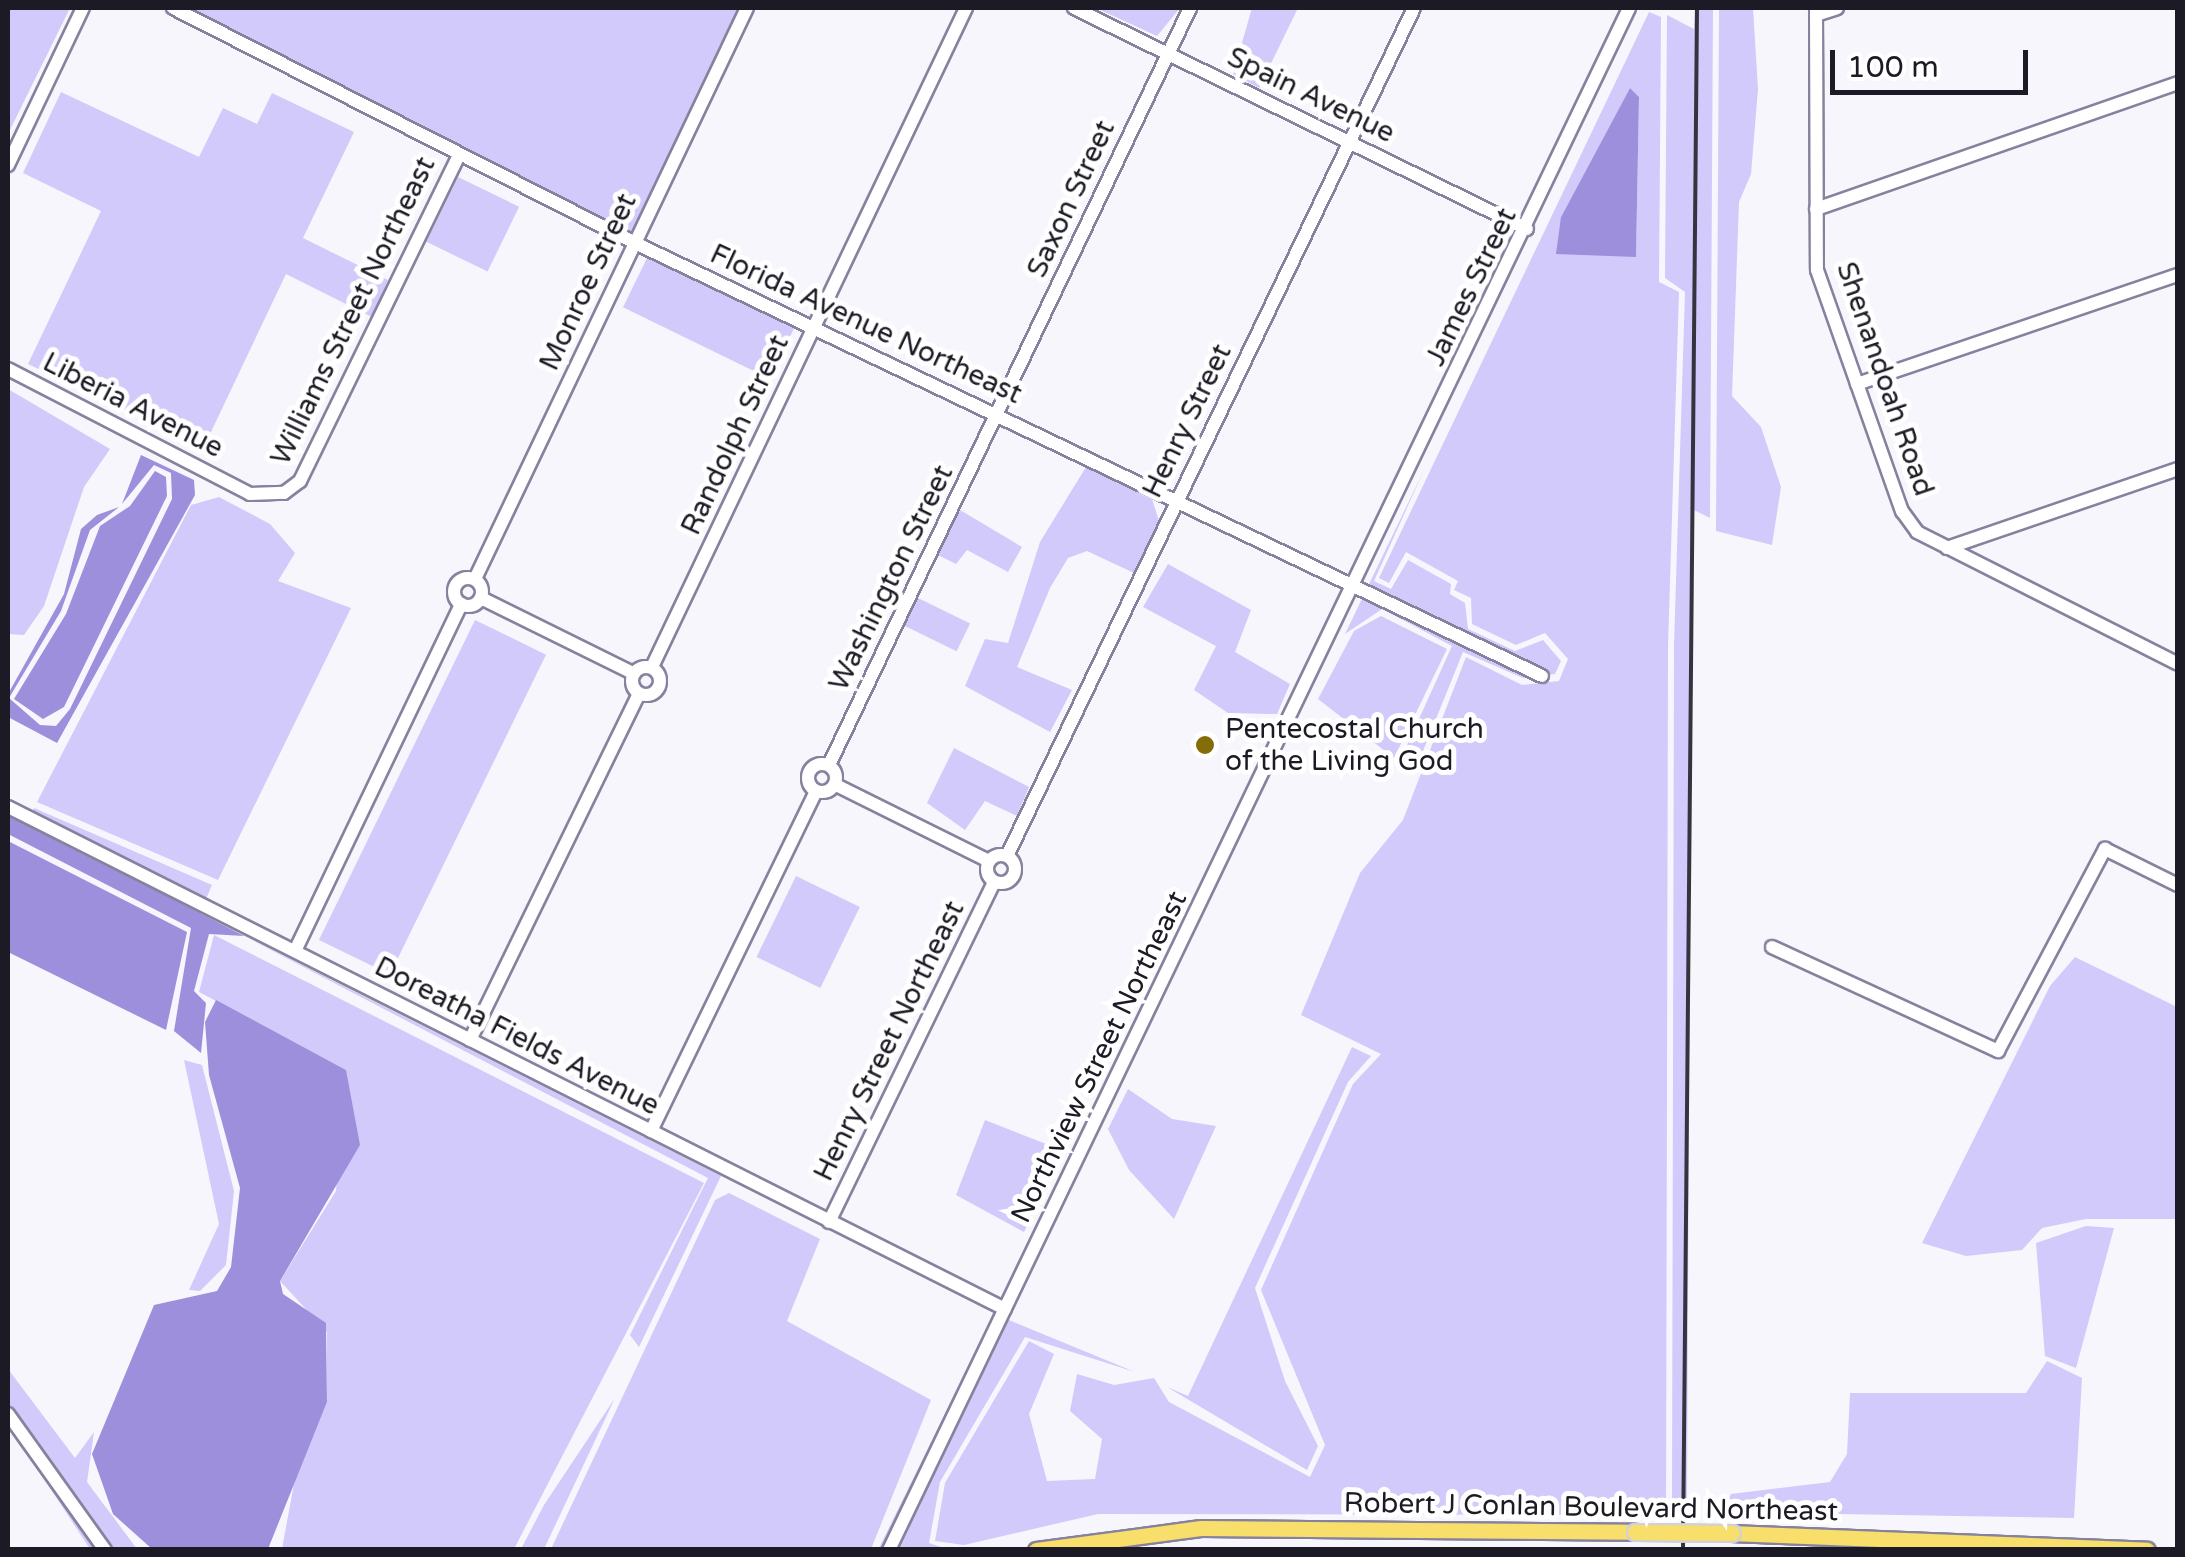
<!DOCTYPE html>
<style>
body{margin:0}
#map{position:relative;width:2185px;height:1557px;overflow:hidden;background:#f7f6fc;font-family:"Varela Round",sans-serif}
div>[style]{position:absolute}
.green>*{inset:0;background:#d1cafa;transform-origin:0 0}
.water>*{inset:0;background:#9d8fdb}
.roads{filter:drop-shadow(2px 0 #86829e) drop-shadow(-2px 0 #86829e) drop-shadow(0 2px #86829e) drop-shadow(0 -2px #86829e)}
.minor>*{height:12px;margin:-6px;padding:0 6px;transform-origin:6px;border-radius:6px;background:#fff}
.minor>.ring{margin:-6px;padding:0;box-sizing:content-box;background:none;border:12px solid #fff;border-radius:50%}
.major>*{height:15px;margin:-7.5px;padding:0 7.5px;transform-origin:7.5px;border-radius:7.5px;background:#f8df6b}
.rail>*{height:4px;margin:-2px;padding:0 2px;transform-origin:2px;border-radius:2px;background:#35343e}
.bridges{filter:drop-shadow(2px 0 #d2d1d3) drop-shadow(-2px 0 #d2d1d3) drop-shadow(0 2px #d2d1d3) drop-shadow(0 -2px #d2d1d3)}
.major-bridge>*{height:15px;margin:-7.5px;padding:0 7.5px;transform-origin:7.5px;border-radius:7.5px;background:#f8df6b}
.dots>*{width:28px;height:28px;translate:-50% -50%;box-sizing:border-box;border:5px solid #fff;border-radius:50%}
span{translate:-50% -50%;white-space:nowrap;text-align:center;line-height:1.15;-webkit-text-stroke:10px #fff;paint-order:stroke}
.street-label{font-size:28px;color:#1c1b25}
.poi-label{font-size:28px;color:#1c1b25}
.left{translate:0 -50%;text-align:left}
.frame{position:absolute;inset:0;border:10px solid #1c1b25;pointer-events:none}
.scale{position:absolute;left:1830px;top:50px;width:198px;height:45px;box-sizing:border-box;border:5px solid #1c1b25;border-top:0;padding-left:12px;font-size:30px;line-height:35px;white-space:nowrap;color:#1c1b25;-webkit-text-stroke:8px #fff;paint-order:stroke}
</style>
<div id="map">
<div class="green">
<div style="clip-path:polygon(8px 8px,70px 8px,8px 134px)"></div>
<div style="clip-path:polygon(173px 8px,747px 8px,635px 243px)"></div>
<div style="clip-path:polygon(1096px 8px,1180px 8px,1157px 36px)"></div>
<div style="clip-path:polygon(1252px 8px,1298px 8px,1259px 88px,1233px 74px)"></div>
<div style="clip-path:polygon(1695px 8px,1713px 8px,1710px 518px,1692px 509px,1687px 1500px,1672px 1499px,1674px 645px,1685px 292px,1665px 278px,1667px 15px,1694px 29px)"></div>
<div style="clip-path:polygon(1719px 8px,1753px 8px,1758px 89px,1751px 174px,1739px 202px,1732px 396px,1761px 427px,1781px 487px,1772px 545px,1716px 531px)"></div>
<div style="clip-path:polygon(evenodd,1649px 12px,1661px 17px,1659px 282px,1679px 292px,1668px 646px,1666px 1515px,1098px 1514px,964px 1545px,935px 1541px,945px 1483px,1029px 1341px,1054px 1354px,1029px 1414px,1047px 1481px,1095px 1479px,1102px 1439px,1070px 1411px,1077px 1374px,1114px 1385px,1154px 1378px,1169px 1402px,1310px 1477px,1325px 1445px,1261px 1290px,1353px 1084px,1381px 1054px,1301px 1015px,1360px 873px,1403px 820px,1466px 657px,1522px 685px,1559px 681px,1568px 659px,1545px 633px,1516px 645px,1472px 624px,1471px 598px,1454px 590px,1458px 581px,1406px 552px,1389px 583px,1379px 578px,1649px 12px,1630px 88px,1639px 97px,1636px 257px,1561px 242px,1561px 217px,1630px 88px)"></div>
<div style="clip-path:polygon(61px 92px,199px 157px,223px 108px,257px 124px,272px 93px,354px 132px,303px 238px,388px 280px,372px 317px,286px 274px,210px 434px,158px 409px,131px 413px,28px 364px,101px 211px,23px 173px)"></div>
<div style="left:458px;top:177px;width:68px;height:72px;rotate:26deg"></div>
<div style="left:648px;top:256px;width:163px;height:57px;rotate:26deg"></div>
<div style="clip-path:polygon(8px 389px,110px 449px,84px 487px,44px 606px,24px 635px,8px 634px)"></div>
<div style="clip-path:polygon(1086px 467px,1152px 499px,1159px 521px,1134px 573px,1087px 551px,1068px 558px,1050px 588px,1017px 667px,1072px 690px,1050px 732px,965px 686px,985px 639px,1008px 643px,1040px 542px)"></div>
<div style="clip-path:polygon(1425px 468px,1374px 581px,1391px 589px,1408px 560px,1451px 584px,1450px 594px,1465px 603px,1468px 629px,1515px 651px,1543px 640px,1561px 661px,1555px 674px,1523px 678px,1463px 652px,1423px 751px,1404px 752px,1452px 646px,1382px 609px,1345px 634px)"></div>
<div style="clip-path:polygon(219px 497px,270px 524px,295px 553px,278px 581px,351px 608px,218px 880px,37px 802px,191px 505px)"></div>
<div style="clip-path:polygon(960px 510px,1022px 547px,1008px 572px,967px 550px,956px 564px,938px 555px)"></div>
<div style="clip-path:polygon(1168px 564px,1251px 610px,1235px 652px,1290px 684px,1277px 714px,1228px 713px,1194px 690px,1216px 646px,1143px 607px)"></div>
<div style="left:918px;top:598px;width:58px;height:31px;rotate:26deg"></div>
<div style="clip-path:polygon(1381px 616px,1447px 649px,1394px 758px,1318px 699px,1354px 631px)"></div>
<div style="left:475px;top:620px;width:79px;height:356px;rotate:26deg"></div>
<div style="clip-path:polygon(954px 748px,1029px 787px,1017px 816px,985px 801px,965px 830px,927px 803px)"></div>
<div style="clip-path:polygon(34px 808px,212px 885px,200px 913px,27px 823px)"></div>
<div style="left:796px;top:876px;width:71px;height:90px;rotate:26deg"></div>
<div style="clip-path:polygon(214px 935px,704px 1183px,514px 1549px,282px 1549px,295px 1478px,327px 1402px,327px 1332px,280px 1281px,336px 1191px,346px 1070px,199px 992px)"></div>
<div style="clip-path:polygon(244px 936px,721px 1176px,639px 1347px,630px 1335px,708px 1178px)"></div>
<div style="clip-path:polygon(2075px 957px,2177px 1007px,2177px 1219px,2086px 1219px,2042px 1228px,2022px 1250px,1966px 1256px,1922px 1243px,2050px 986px)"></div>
<div style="clip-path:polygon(1352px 1047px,1371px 1056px,1348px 1082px,1255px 1288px,1285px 1381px,1318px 1446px,1307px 1470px,1167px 1387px,1188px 1396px)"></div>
<div style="clip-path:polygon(184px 1060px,202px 1065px,234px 1191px,226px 1265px,200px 1291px,189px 1290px,219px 1224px)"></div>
<div style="clip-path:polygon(1128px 1089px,1172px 1119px,1216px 1126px,1174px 1219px,1129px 1170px,1108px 1129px)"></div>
<div style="clip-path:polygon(985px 1120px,1064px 1151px,1024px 1232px,956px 1195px)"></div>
<div style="clip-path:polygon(729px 1193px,820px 1239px,787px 1321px,931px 1400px,871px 1549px,551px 1549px,715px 1200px)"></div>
<div style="clip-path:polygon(2086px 1226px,2114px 1228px,2076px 1368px,2045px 1356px,2036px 1243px)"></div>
<div style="clip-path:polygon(994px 1314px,1135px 1372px,1025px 1337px,940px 1482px,929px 1543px,947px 1549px,878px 1550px)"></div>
<div style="clip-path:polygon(2047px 1361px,2082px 1378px,2074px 1518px,1722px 1512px,1731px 1494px,1830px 1482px,1847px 1454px,1850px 1393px,2026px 1393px)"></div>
<div style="clip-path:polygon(8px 1369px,75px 1458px,94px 1432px,87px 1482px,137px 1549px,90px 1549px,8px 1424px)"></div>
<div style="clip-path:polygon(615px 1398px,544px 1549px,521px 1549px,544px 1505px)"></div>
</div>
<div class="water">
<div style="clip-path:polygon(1630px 88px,1639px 97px,1636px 257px,1556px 254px,1561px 217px)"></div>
<div style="clip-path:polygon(141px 455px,194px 480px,195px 495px,57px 743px,8px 717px,8px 694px,64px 594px,81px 529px,97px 515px,119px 507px,90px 530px,61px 611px,9px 698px,40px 725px,56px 726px,70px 709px,172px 499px,171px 473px,154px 465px,122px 504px)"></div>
<div style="clip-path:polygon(155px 471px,166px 477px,167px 496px,64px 707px,43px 719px,14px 699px,66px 614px,100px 526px,130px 506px)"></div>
<div style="clip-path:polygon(8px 813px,244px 936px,209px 934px,194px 991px,206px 1003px,201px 1053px,174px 1031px,191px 928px,8px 834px)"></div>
<div style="clip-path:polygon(8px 841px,187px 932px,166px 1030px,8px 952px)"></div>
<div style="clip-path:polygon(216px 1000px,346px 1070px,360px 1145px,280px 1281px,283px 1294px,326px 1323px,327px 1402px,268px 1549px,152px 1549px,113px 1514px,92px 1454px,154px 1305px,217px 1291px,231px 1267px,240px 1188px,209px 1075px,205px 1022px)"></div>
</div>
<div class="roads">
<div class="minor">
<div style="left:173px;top:8px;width:518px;rotate:26.96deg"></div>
<div style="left:635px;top:243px;width:1005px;rotate:25.52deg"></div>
<div style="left:1074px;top:8px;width:504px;rotate:26.01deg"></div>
<div style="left:1816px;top:8px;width:262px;rotate:89.8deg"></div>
<div style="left:1817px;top:270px;width:256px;rotate:70.6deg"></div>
<div style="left:1902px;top:511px;width:26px;rotate:54deg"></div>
<div style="left:1917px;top:532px;width:292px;rotate:26.8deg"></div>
<div style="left:1816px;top:15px;width:22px;rotate:-18deg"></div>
<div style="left:8px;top:165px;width:174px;rotate:-64.5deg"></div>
<div style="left:1816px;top:209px;width:383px;rotate:-19.2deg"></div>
<div style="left:8px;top:369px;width:272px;rotate:27.3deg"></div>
<div style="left:250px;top:494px;width:34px;rotate:-2deg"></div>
<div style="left:284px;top:493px;width:20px;rotate:-37deg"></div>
<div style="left:300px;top:481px;width:363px;rotate:-64deg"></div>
<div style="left:1857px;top:384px;width:339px;rotate:-18.8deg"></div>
<div style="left:1947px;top:548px;width:244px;rotate:-18.9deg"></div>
<div class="ring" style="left:454px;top:578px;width:16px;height:16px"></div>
<div style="left:475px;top:579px;width:632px;rotate:-64.53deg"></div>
<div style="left:481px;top:598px;width:169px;rotate:26.3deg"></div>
<div class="ring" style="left:632px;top:667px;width:16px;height:16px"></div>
<div style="left:652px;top:667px;width:730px;rotate:-64.52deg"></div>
<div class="ring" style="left:808px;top:764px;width:16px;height:16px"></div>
<div style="left:829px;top:765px;width:839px;rotate:-64.5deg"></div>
<div style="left:836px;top:785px;width:171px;rotate:26.4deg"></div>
<div style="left:8px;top:807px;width:1116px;rotate:26.73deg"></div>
<div class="ring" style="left:987px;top:855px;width:16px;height:16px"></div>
<div style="left:1007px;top:856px;width:941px;rotate:-64.36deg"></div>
<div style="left:1772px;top:947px;width:249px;rotate:24.7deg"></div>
<div style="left:1998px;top:1051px;width:229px;rotate:-62.1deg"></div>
<div style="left:2105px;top:849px;width:81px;rotate:26.3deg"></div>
<div style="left:295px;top:951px;width:385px;rotate:-64.4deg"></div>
<div style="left:470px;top:1040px;width:385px;rotate:-64deg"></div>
<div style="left:651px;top:1131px;width:378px;rotate:-64.1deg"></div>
<div style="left:829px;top:1222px;width:378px;rotate:-64.1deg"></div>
<div style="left:8px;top:1414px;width:167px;rotate:54.5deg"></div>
<div style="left:889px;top:1550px;width:1710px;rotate:-64.36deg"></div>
</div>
<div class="major">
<div style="left:1732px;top:1533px;width:415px;rotate:2.3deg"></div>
<div style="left:1036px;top:1550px;width:166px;rotate:-7.6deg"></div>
<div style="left:1201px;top:1528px;width:434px;rotate:0.5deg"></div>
</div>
</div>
<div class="rail">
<div style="left:1683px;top:1550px;width:1542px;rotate:-89.48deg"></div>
</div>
<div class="bridges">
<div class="major-bridge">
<div style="left:1635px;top:1532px;width:97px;rotate:0.6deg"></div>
</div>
</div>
<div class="dots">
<div style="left:1205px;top:745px;background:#846c08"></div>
</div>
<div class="street-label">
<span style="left:1311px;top:95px;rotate:26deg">Spain Avenue</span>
<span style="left:1071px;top:199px;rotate:-65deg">Saxon Street</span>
<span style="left:588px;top:282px;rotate:-65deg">Monroe Street</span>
<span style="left:1471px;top:287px;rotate:-64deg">James Street</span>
<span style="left:353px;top:311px;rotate:-64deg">Williams Street Northeast</span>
<span style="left:866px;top:324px;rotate:25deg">Florida Avenue Northeast</span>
<span style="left:1885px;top:379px;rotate:71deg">Shenandoah Road</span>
<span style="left:133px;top:405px;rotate:27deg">Liberia Avenue</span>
<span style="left:1187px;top:421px;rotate:-64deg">Henry Street</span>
<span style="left:735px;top:435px;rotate:-65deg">Randolph Street</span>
<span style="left:891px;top:578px;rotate:-64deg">Washington Street</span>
<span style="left:517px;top:1036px;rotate:27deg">Doreatha Fields Avenue</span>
<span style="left:889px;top:1041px;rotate:-64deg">Henry Street Northeast</span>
<span style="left:1099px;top:1057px;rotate:-64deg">Northview Street Northeast</span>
<span style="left:1591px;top:1507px;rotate:1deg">Robert J Conlan Boulevard Northeast</span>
</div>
<div class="poi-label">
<span class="left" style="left:1225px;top:745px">Pentecostal Church<br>of the Living God</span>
</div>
<div class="frame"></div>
<div class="scale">100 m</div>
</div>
